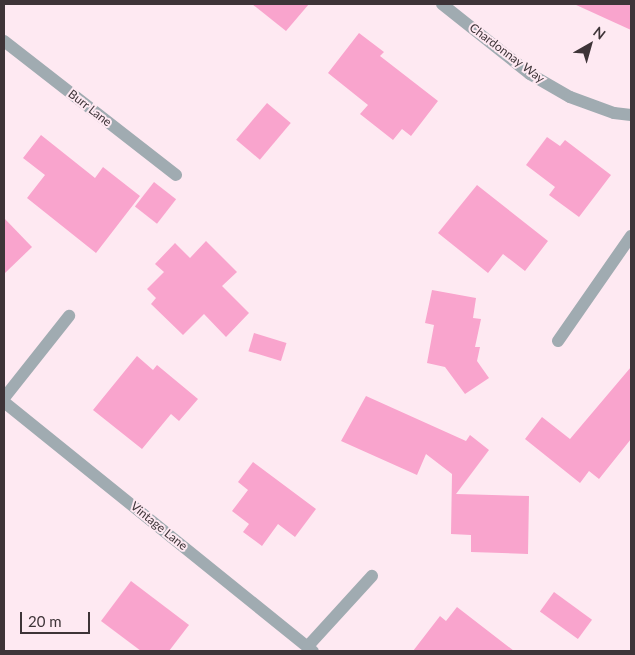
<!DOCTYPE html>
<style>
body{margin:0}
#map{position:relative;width:635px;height:655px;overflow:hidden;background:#fee9f2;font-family:Lato,sans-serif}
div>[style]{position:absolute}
.building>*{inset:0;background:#f9a4cd;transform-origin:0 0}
.minor>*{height:12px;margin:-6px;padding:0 6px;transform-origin:6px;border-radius:6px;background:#a0abb1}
span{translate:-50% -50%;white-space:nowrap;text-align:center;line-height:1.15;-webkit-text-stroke:4px #fee9f2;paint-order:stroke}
.street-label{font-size:12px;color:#3e3438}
.frame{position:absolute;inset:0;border:5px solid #3e3438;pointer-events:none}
.north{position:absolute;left:565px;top:20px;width:50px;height:50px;-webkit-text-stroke:4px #fee9f2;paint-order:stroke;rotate:38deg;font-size:14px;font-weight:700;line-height:20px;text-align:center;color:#3e3438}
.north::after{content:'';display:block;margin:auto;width:18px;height:22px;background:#3e3438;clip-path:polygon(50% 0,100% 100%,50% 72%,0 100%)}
.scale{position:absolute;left:20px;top:612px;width:70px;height:22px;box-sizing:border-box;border:2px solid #3e3438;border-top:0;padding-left:6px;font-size:15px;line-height:18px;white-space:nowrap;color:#3e3438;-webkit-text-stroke:4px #fee9f2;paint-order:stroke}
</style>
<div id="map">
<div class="building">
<div style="clip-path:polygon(252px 4px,309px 4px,286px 31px)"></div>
<div style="clip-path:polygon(574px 4px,631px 4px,631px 30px)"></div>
<div style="clip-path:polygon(359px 33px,384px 52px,380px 56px,438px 101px,411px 136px,402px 129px,393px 140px,360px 114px,368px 105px,328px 73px)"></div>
<div style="left:267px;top:103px;width:31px;height:48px;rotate:40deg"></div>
<div style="clip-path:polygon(41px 135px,95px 178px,103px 167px,140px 196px,96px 253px,27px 198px,45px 175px,23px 158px)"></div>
<div style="clip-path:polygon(547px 137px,560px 146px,565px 140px,611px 175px,579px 217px,549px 195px,555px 187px,526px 165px)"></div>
<div style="left:154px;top:182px;width:28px;height:31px;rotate:38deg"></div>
<div style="clip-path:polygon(477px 185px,548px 241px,525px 271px,503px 254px,488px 273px,438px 233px)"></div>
<div style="clip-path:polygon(4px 218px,32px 247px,4px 274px)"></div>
<div style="clip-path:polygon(206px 241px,237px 272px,222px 286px,249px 313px,226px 337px,204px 314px,183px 335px,151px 304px,156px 298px,147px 289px,164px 272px,155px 264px,175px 243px,190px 258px)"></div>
<div style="clip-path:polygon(432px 290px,476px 298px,473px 318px,481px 319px,475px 347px,480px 347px,477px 361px,489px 378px,465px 394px,445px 367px,427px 363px,434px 325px,425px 323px)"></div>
<div style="left:254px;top:333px;width:34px;height:19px;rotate:17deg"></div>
<div style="clip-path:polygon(137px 356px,153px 370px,157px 365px,198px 399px,179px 421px,171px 414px,142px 449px,93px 410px)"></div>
<div style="clip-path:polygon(631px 367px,631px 439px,599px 479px,589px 471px,580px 483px,525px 439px,542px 417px,570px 439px)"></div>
<div style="clip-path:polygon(366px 396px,466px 441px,470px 435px,489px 450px,456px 494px,529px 496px,528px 554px,471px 552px,471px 535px,451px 534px,452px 474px,426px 454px,417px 475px,341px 441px)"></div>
<div style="clip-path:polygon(253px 462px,316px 509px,295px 537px,278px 524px,262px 546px,243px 532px,249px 524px,232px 511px,248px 490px,238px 482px)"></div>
<div style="clip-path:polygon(131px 581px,189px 625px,169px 651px,141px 651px,101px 621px)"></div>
<div style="left:554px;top:592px;width:47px;height:24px;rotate:36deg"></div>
<div style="clip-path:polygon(457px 607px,514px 651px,413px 651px,440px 616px,446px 621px)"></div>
</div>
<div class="minor">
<div style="left:442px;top:4px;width:112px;rotate:38.5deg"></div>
<div style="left:530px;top:74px;width:46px;rotate:29.9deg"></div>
<div style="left:570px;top:97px;width:47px;rotate:20deg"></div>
<div style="left:614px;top:113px;width:17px;rotate:7deg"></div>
<div style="left:4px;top:41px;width:218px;rotate:37.9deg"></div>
<div style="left:558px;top:341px;width:128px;rotate:-55.2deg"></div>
<div style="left:4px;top:398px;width:105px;rotate:-51.6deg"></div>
<div style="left:4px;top:402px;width:397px;rotate:38.9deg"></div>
<div style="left:308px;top:646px;width:95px;rotate:-47.6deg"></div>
</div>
<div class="street-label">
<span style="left:507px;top:53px;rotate:37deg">Chardonnay Way</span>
<span style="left:90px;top:108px;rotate:38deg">Burr Lane</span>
<span style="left:159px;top:526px;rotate:39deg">Vintage Lane</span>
</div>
<div class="frame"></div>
<div class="north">N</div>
<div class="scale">20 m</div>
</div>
